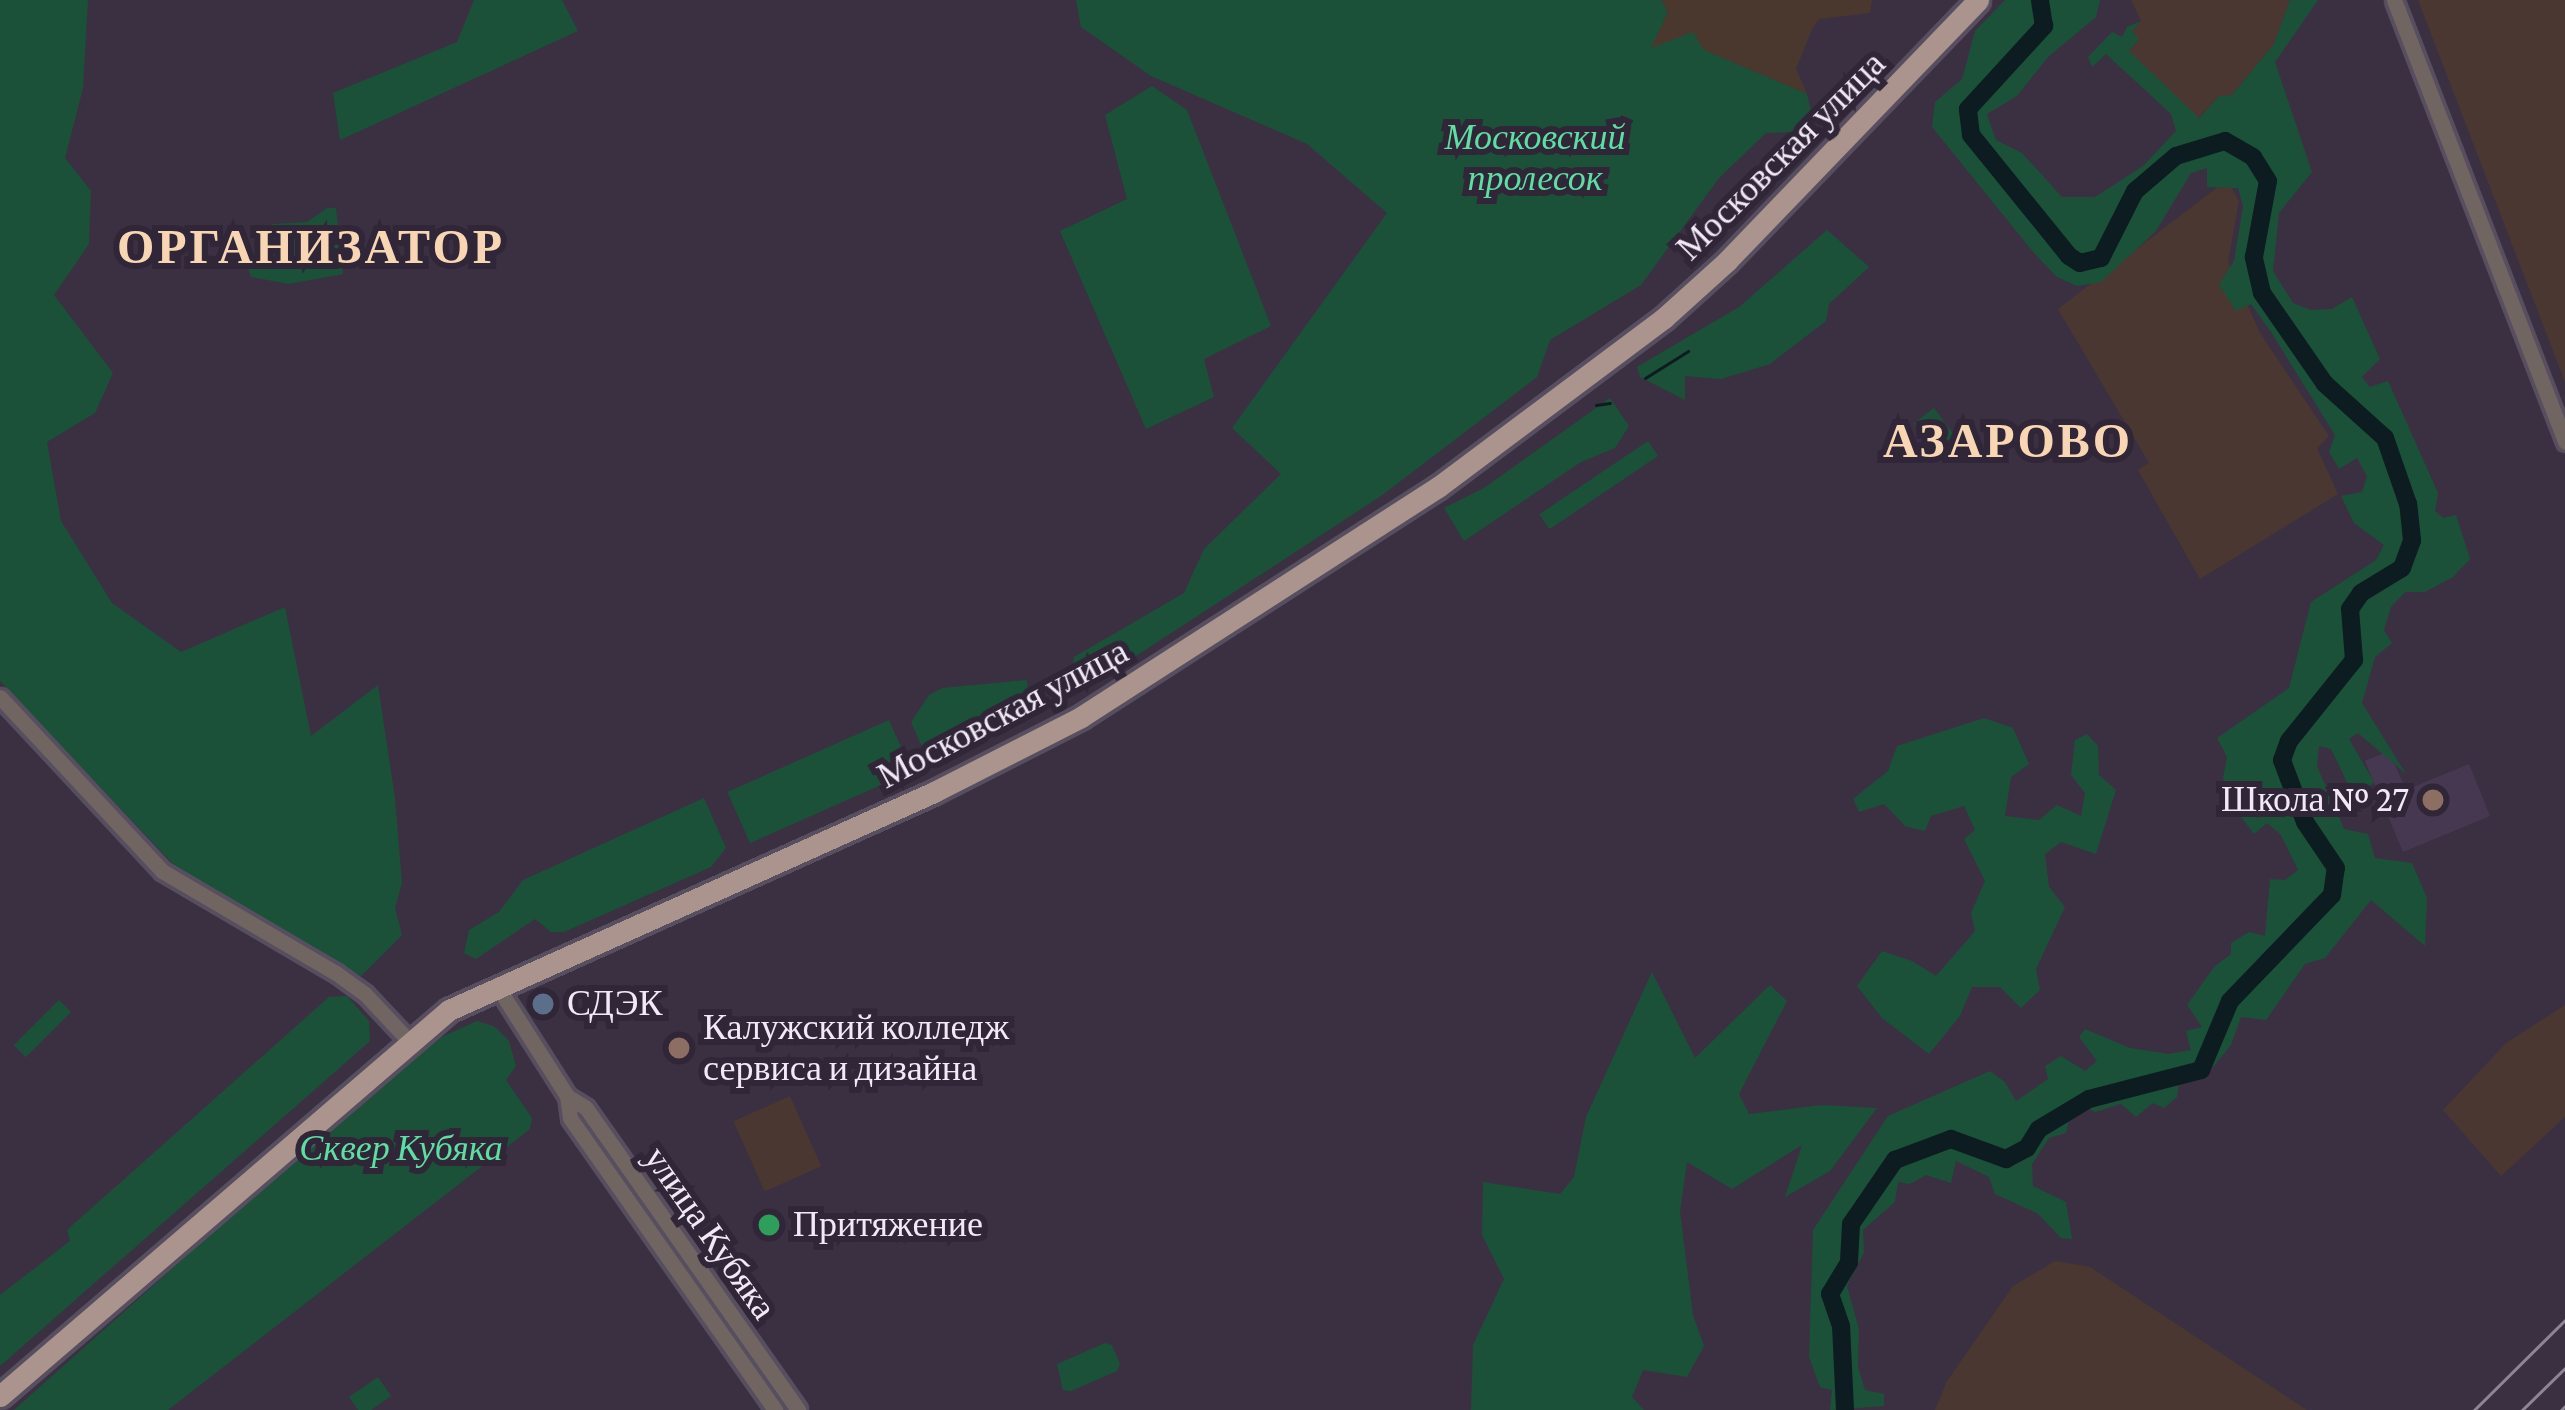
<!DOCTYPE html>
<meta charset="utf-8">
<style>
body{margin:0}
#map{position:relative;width:2565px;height:1410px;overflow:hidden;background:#3a3042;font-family:"Crimson Pro",serif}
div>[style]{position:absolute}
.commercial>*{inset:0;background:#4a382f}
.industrial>*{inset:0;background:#4b3731;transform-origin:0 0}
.built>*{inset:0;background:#463851}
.green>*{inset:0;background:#1b5138;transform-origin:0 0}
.stream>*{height:3px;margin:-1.5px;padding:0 1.5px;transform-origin:1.5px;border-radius:1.5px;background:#0c1c20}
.river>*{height:18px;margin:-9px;padding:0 9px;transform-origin:9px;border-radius:9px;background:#0c1c20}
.roads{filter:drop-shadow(3px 0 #574e5f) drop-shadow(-3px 0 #574e5f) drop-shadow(0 3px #574e5f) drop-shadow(0 -3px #574e5f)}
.minor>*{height:15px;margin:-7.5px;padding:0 7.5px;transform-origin:7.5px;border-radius:7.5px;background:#716562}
.major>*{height:21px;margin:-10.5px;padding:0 10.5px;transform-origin:10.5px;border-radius:10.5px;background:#ab948e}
.rail>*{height:3px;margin:-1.5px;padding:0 1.5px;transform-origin:1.5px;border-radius:1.5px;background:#8d8594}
.dots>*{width:33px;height:33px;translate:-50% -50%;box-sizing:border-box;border:6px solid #302638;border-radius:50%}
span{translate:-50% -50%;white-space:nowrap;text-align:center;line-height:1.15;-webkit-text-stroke:12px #302638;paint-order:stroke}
.park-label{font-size:36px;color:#5bdfa2;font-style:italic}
.street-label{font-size:36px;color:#f1eaf6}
.poi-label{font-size:36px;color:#f1eaf6}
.right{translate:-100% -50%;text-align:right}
.left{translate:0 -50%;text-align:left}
.district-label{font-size:48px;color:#f8d6b3;font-weight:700;letter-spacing:3px}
</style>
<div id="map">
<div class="commercial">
<div style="clip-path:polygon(1661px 0,1872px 0,1870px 13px,1819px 19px,1813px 27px,1796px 69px,1807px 94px,1703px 50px,1650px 49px,1668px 12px)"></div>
</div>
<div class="industrial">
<div style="clip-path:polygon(2131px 0,2290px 0,2274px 44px,2232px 95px,2219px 96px,2198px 118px,2128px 51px,2139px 40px,2131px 32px,2141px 21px)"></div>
<div style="clip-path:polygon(2418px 0,2565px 0,2565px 382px)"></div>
<div style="clip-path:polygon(2227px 180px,2239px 201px,2228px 262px,2260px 333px,2329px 436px,2317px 448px,2338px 494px,2200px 579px,2138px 470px,2149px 463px,2058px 309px)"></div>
<div style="clip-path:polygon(2565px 1005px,2565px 1117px,2501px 1176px,2443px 1110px,2506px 1043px)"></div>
<div style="left:790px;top:1096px;width:77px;height:62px;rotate:66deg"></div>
<div style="clip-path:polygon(2055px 1261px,2090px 1267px,2307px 1410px,1935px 1410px,1947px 1381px,2013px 1286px)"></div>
</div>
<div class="built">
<div style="clip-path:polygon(2389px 751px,2406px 790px,2469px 764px,2490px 816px,2403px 852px,2365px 761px)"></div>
</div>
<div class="green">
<div style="clip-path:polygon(0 0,88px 0,83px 88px,65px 158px,91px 191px,89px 244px,54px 295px,113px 373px,95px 413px,47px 442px,61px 521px,112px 603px,181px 652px,285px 607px,311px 736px,378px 685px,395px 798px,402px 883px,395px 908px,402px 935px,361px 976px,187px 879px,0 681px)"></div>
<div style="clip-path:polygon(474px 0,562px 0,578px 31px,340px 140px,333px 93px,457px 42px)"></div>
<div style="clip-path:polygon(1076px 0,1661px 0,1668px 12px,1651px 48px,1693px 32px,1704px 50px,1807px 94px,1816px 131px,1766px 133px,1719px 178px,1641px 285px,1550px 340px,1537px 377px,1381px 496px,1119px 667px,1070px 692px,1074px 657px,1184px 593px,1204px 549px,1281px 474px,1232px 428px,1387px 213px,1307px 144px,1151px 76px,1081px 27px)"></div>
<div style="clip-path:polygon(2005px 0,2100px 0,2096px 17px,2048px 57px,2017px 96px,1987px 114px,1996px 140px,2022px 153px,2062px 197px,2095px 197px,2143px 166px,2176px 131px,2171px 114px,2106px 54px,2092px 67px,2088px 57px,2112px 32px,2122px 37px,2127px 27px,2141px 21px,2132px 31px,2139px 39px,2129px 51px,2199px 118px,2219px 96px,2232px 95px,2274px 44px,2290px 0,2318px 0,2275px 62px,2312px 172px,2279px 213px,2273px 271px,2293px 303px,2311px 310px,2332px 309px,2352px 297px,2380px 359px,2362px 377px,2370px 387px,2388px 381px,2438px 493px,2435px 511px,2443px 518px,2456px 515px,2470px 559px,2453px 577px,2425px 592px,2405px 592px,2391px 607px,2384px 630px,2392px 643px,2375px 657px,2362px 703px,2406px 774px,2358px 733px,2349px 739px,2374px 782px,2361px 794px,2347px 782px,2331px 749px,2319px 746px,2317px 766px,2344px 829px,2368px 834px,2375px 858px,2412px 863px,2427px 898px,2425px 946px,2371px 900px,2325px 958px,2305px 964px,2266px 1020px,2241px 1017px,2231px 1045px,2213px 1067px,2204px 1050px,2195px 1064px,2181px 1069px,2177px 1097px,2164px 1108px,2153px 1103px,2136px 1117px,2121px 1104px,2095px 1112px,2089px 1109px,2069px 1120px,2066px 1133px,2049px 1138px,2032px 1164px,2033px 1186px,2066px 1202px,2072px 1239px,2061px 1238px,2037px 1213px,1995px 1194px,1989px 1177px,1956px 1161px,1951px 1183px,1926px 1175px,1910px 1184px,1898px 1182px,1895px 1202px,1863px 1230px,1864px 1252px,1847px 1286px,1859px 1329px,1858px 1367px,1865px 1390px,1884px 1394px,1884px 1406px,1830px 1410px,1832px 1390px,1820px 1387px,1809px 1357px,1813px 1230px,1888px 1116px,1990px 1071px,2005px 1082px,2016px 1101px,2048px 1079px,2045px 1066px,2061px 1056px,2085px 1071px,2097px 1061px,2079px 1037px,2085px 1029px,2130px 1048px,2169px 1054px,2191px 1050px,2186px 1031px,2202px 1027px,2187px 1005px,2214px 967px,2231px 954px,2231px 943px,2249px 932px,2265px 936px,2270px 879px,2285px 880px,2298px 870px,2281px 835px,2267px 823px,2254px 834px,2241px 817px,2223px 778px,2227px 757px,2217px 738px,2289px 688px,2311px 602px,2376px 560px,2384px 545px,2354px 523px,2341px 496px,2362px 492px,2367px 476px,2357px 458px,2339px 469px,2329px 452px,2335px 435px,2271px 332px,2251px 304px,2236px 311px,2219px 285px,2234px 261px,2243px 206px,2238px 188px,2207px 187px,2207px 168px,2191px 173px,2156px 231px,2101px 282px,2077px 286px,2057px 277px,2034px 253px,1932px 127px,1935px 102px,1962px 79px,1975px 31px)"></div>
<div style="clip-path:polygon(1152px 86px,1187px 110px,1271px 326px,1204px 359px,1214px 397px,1146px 429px,1060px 231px,1127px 199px,1105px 115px)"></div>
<div style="clip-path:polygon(327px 208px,336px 208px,343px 274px,289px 284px,251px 277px,244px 256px,259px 250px,272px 224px,307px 222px)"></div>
<div style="clip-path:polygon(1827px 230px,1869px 267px,1829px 304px,1826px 321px,1770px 364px,1721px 379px,1685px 376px,1685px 400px,1640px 377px,1637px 367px,1739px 307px)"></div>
<div style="clip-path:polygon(1610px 398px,1629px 426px,1615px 448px,1581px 462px,1464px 541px,1444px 508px,1484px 488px)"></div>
<div style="left:1934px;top:408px;width:34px;height:25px;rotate:53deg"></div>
<div style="left:1648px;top:441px;width:18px;height:131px;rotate:56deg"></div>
<div style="clip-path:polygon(1027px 680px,1029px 706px,980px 726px,965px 746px,923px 749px,911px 722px,929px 695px,942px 688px)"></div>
<div style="clip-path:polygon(1984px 718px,2013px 728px,2029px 764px,2011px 777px,2005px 816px,2039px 820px,2057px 805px,2081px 816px,2085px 793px,2071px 775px,2075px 740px,2087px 734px,2098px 746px,2099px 775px,2116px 790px,2096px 854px,2061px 842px,2045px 854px,2049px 887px,2065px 907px,2036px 969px,2040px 990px,2021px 1008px,2000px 987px,1972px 987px,1960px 1016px,1929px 1054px,1882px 1018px,1857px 986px,1882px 951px,1912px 961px,1936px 976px,1975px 931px,1971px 913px,1985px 881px,1964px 839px,1975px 830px,1964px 806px,1931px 816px,1925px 831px,1905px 826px,1884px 804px,1859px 812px,1853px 799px,1888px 771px,1897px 746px)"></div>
<div style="left:889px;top:720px;width:56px;height:177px;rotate:66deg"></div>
<div style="clip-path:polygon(704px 798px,726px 848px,711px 867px,564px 932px,551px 932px,535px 919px,476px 959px,464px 953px,469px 930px,499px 912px,523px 880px)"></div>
<div style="clip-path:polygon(1652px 972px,1695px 1058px,1770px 985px,1787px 1001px,1739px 1094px,1749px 1114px,1821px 1105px,1877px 1108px,1830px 1171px,1785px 1197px,1802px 1145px,1732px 1189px,1687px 1162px,1680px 1212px,1693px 1315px,1704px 1346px,1687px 1377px,1643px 1370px,1632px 1397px,1644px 1410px,1471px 1410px,1473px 1345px,1504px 1279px,1482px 1235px,1483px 1182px,1560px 1194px,1574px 1177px,1586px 1117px)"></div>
<div style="clip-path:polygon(347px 996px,369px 1021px,370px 1041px,0 1366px,0 1295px,70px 1241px,67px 1230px,329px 997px)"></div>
<div style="left:59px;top:1000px;width:17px;height:64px;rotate:45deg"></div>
<div style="clip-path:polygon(477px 1021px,494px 1026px,509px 1041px,516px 1066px,506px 1080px,532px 1118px,530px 1129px,168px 1410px,14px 1410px,360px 1101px,442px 1037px)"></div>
<div style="clip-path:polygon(1105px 1343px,1112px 1345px,1120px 1364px,1117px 1371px,1071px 1391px,1063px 1390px,1057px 1364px)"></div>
<div style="clip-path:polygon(378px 1377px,391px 1396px,371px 1410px,358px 1410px,349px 1397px)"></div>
</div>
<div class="stream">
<div style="left:1645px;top:378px;width:51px;rotate:-32.1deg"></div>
<div style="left:1596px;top:405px;width:14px;rotate:-8deg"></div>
</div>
<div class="river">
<div style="left:1845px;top:1410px;width:84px;rotate:-92.7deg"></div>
<div style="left:1841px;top:1326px;width:34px;rotate:-109deg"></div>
<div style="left:1830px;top:1294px;width:37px;rotate:-59deg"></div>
<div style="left:1849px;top:1262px;width:38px;rotate:-87deg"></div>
<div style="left:1851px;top:1224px;width:78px;rotate:-55.5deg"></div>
<div style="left:1895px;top:1160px;width:60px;rotate:-20.6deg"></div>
<div style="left:1951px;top:1139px;width:59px;rotate:20deg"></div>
<div style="left:2006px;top:1159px;width:24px;rotate:-28deg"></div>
<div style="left:2027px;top:1148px;width:22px;rotate:-58deg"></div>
<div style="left:2039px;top:1129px;width:58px;rotate:-31deg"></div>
<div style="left:2089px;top:1099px;width:116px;rotate:-14.5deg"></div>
<div style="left:2201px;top:1070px;width:75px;rotate:-67.2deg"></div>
<div style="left:2230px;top:1001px;width:147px;rotate:-46.1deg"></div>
<div style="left:2332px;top:895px;width:27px;rotate:-82deg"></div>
<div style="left:2336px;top:868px;width:55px;rotate:-124deg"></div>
<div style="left:2305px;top:822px;width:66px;rotate:-110.4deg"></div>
<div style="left:2282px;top:760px;width:20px;rotate:-70deg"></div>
<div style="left:2289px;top:741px;width:104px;rotate:-51.3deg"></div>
<div style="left:2354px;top:660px;width:51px;rotate:-94.5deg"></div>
<div style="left:2350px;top:609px;width:19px;rotate:-55deg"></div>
<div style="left:2361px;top:593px;width:48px;rotate:-31.4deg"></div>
<div style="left:2402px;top:568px;width:30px;rotate:-70deg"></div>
<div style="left:2412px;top:540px;width:36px;rotate:-96deg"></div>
<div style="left:2408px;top:504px;width:70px;rotate:-109.2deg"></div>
<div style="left:2385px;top:438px;width:81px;rotate:-138deg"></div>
<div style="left:2325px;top:384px;width:111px;rotate:-124.7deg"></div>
<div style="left:2262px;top:293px;width:37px;rotate:-103deg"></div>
<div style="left:2254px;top:257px;width:77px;rotate:-79.6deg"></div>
<div style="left:2268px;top:181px;width:28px;rotate:-122deg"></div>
<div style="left:2253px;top:157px;width:32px;rotate:-150deg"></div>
<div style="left:2225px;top:141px;width:51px;rotate:163deg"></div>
<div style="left:2176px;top:156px;width:54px;rotate:139.5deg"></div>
<div style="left:2135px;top:191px;width:75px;rotate:116.9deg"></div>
<div style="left:2101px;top:258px;width:22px;rotate:167deg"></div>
<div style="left:2080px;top:263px;width:13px;rotate:-148deg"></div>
<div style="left:2069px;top:256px;width:156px;rotate:-129deg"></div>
<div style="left:1971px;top:135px;width:26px;rotate:-97deg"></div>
<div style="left:1968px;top:109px;width:113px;rotate:-47.5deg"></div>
<div style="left:2044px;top:26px;width:26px;rotate:-99deg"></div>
</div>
<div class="roads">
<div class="minor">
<div style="left:2394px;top:0;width:474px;rotate:68.8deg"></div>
<div style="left:0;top:697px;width:238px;rotate:47deg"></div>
<div style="left:162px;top:871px;width:202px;rotate:30.4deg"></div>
<div style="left:336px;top:973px;width:36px;rotate:36deg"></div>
<div style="left:365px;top:994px;width:64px;rotate:46.9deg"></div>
<div style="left:497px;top:986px;width:130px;rotate:57.5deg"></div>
<div style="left:567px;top:1096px;width:22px;rotate:32deg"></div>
<div style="left:586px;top:1108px;width:369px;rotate:54.9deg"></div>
<div style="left:567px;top:1096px;width:22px;rotate:82deg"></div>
<div style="left:570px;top:1118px;width:357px;rotate:54.9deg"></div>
</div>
<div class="major">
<div style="left:0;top:1396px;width:592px;rotate:-40.69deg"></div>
<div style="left:449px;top:1010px;width:532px;rotate:-24.2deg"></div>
<div style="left:934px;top:792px;width:165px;rotate:-27deg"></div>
<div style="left:1081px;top:717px;width:425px;rotate:-32.8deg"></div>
<div style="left:1438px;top:487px;width:282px;rotate:-36.8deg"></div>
<div style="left:1664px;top:318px;width:85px;rotate:-42.1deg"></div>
<div style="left:1727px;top:261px;width:362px;rotate:-46.1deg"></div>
</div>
</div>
<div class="rail">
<div style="left:2474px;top:1410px;width:128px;rotate:-44.7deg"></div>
<div style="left:2522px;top:1410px;width:60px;rotate:-44.3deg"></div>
<div style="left:2561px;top:1410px;width:6px;rotate:-45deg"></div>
</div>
<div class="dots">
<div style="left:2433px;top:800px;background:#8d6e63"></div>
<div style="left:543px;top:1004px;background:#5c6f8a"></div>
<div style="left:679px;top:1048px;background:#8d6e63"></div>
<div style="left:769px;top:1225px;background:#2e9e5b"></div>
</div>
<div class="park-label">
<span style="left:1535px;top:158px">Московский<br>пролесок</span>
<span style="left:401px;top:1149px">Сквер Кубяка</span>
</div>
<div class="street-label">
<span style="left:1781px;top:156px;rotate:-45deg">Московская улица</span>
<span style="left:1003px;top:714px;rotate:-28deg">Московская улица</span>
<span style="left:710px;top:1233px;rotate:55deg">улица Кубяка</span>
</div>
<div class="poi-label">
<span class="right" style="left:2409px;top:800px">Школа № 27</span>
<span class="left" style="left:567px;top:1004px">СДЭК</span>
<span class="left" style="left:703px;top:1048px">Калужский колледж<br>сервиса и дизайна</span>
<span class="left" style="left:793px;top:1225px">Притяжение</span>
</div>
<div class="district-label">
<span style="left:311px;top:247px">ОРГАНИЗАТОР</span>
<span style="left:2008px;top:441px">АЗАРОВО</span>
</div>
</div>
